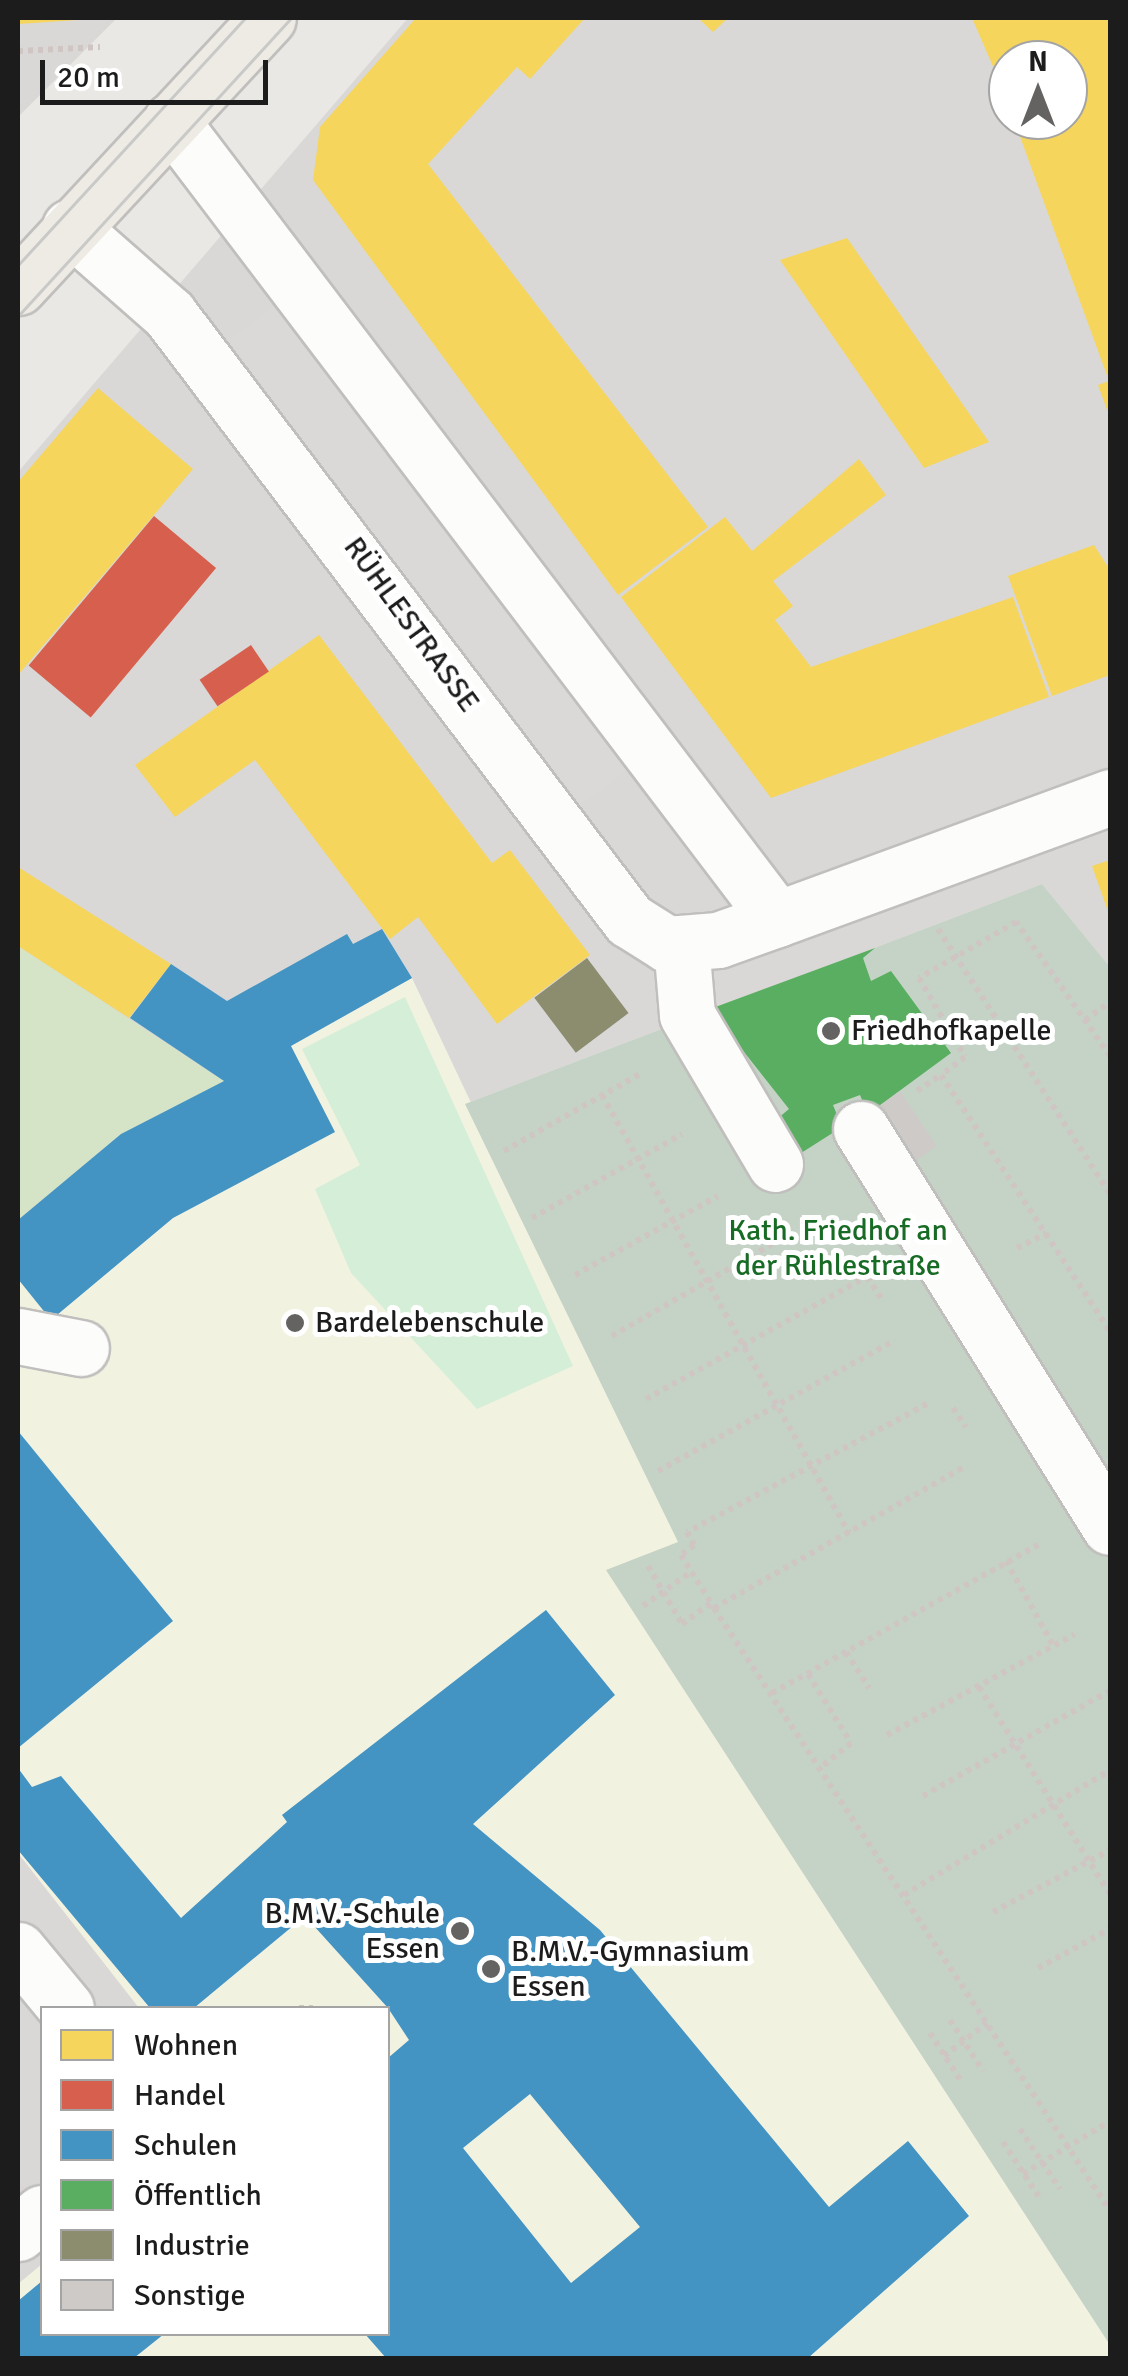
<!DOCTYPE html>
<meta charset="utf-8">
<style>
body{margin:0}
#map{position:relative;width:1128px;height:2376px;overflow:hidden;background:#eae8e5;font-family:Signika,sans-serif}
div>[style]{position:absolute}
.residential>*{inset:0;background:#d9d8d6}
.education>*{inset:0;background:#f2f2e1}
.grass>*{inset:0;background:#d5e4c7}
.cemetery>*{inset:0;background:#c5d3c6}
.park>*{inset:0;background:#d5eed7}
.parking>*{inset:0;background:#dad9d8;transform-origin:0 0}
.homes>*{inset:0;background:#f6d55c}
.shops>*{inset:0;background:#d6604d;transform-origin:0 0}
.schools>*{inset:0;background:#4393c3}
.public>*{inset:0;background:#5aae61}
.industry>*{inset:0;background:#8c8c6e;transform-origin:0 0}
.building>*{inset:0;background:#cdcac8}
.path>*{height:6px;margin-top:-3px;transform-origin:0;background:repeating-linear-gradient(90deg,#cfc5c3 0 5px,transparent 0 10px)}
.roads{filter:drop-shadow(2px 0 #c0bfbd) drop-shadow(-2px 0 #c0bfbd) drop-shadow(0 2px #c0bfbd) drop-shadow(0 -2px #c0bfbd)}
.minor>*{height:55px;margin:-27.5px;padding:0 27.5px;transform-origin:27.5px;border-radius:27.5px;background:#fcfcfb}
.major>*{height:55px;margin:-27.5px;padding:0 27.5px;transform-origin:27.5px;border-radius:27.5px;background:#eeebe5}
.tram>*{height:2.5px;margin:-1.25px;padding:0 1.25px;transform-origin:1.25px;border-radius:1.25px;background:#c9c9c8}
.dots>*{width:28px;height:28px;translate:-50% -50%;box-sizing:border-box;border:5px solid #fff;border-radius:50%}
span{translate:-50% -50%;white-space:nowrap;text-align:center;line-height:1.15;-webkit-text-stroke:10px #fff;paint-order:stroke}
.street-label{font-size:30px;color:#1c1c1c}
.poi-label{font-size:30px;color:#1c1c1c}
.left{translate:0 -50%;text-align:left}
.right{translate:-100% -50%;text-align:right}
.park-label{font-size:30px;color:#186b25}
.frame{position:absolute;inset:0;border:20px solid #1c1c1c;pointer-events:none}
.legend{position:absolute;left:40px;top:2006px;width:350px;height:330px;box-sizing:border-box;background:#fff;border:2px solid #a4a4a4;margin:0;padding:12px 18px;list-style:none;font-size:30px;color:#1c1c1c}
.legend li{display:flex;align-items:center;gap:20px;height:50px}
.legend b{width:50px;border:2px solid #a4a4a4}
.north{position:absolute;left:988px;top:40px;width:100px;height:100px;box-sizing:border-box;background:#fff;border:2px solid #a4a4a4;border-radius:50%;rotate:0deg;font-size:28px;font-weight:700;line-height:40px;text-align:center;color:#1c1c1c}
.north::after{content:'';display:block;margin:auto;width:35px;height:45px;background:#646362;clip-path:polygon(50% 0,100% 100%,50% 72%,0 100%)}
.scale{position:absolute;left:40px;top:60px;width:228px;height:45px;box-sizing:border-box;border:5px solid #1c1c1c;border-top:0;padding-left:12px;font-size:30px;line-height:35px;white-space:nowrap;color:#1c1c1c;-webkit-text-stroke:8px #fff;paint-order:stroke}
</style>
<div id="map">
<div class="residential">
<div style="clip-path:polygon(18px 18px,117px 18px,18px 117px)"></div>
<div style="clip-path:polygon(evenodd,408px 18px,1110px 18px,1110px 967px,1042px 884px,465px 1104px,623px 1427px,607px 1571px,1110px 2358px,18px 2358px,18px 472px,408px 18px,1008px 60px,1068px 60px,1068px 120px,1008px 120px,1008px 60px,408px 18px,42px 2008px,388px 2008px,388px 2334px,42px 2334px,42px 2008px)"></div>
</div>
<div class="education">
<div style="clip-path:polygon(412px 978px,679px 1542px,607px 1571px,1110px 2345px,1110px 2358px,18px 2358px,18px 2284px,42px 2264px,42px 2334px,388px 2334px,388px 2008px,139px 2008px,18px 1853px,18px 1220px,121px 1134px)"></div>
</div>
<div class="grass">
<div style="clip-path:polygon(18px 946px,224px 1081px,121px 1134px,18px 1220px)"></div>
</div>
<div class="cemetery">
<div style="clip-path:polygon(1042px 884px,1110px 967px,1110px 2345px,606px 1570px,678px 1542px,465px 1104px)"></div>
</div>
<div class="park">
<div style="clip-path:polygon(405px 997px,573px 1366px,477px 1409px,351px 1273px,315px 1189px,360px 1165px,302px 1049px)"></div>
</div>
<div class="parking">
<div style="left:278px;top:304px;width:582px;height:66px;rotate:53deg"></div>
</div>
<div class="homes">
<div style="clip-path:polygon(18px 18px,107px 18px,18px 24px)"></div>
<div style="clip-path:polygon(416px 18px,585px 18px,530px 79px,517px 67px,428px 164px,708px 527px,618px 595px,313px 180px,320px 127px)"></div>
<div style="clip-path:polygon(698px 18px,728px 18px,713px 32px)"></div>
<div style="clip-path:polygon(972px 18px,1110px 18px,1110px 418px,1098px 385px,1109px 381px,1014px 120px,1068px 120px,1068px 60px,1008px 60px,1008px 101px)"></div>
<div style="clip-path:polygon(847px 238px,989px 442px,924px 468px,780px 260px)"></div>
<div style="clip-path:polygon(98px 388px,193px 469px,18px 675px,18px 482px)"></div>
<div style="clip-path:polygon(859px 459px,886px 495px,773px 581px,793px 606px,775px 620px,805px 659px,811px 667px,1013px 597px,1049px 697px,771px 798px,621px 597px,725px 517px,752px 551px)"></div>
<div style="clip-path:polygon(1094px 545px,1110px 570px,1110px 675px,1052px 696px,1008px 576px)"></div>
<div style="clip-path:polygon(319px 635px,492px 863px,510px 850px,590px 955px,497px 1024px,418px 917px,390px 939px,255px 760px,175px 817px,135px 765px)"></div>
<div style="clip-path:polygon(1110px 860px,1110px 917px,1092px 866px)"></div>
<div style="clip-path:polygon(18px 867px,171px 964px,129px 1018px,18px 946px)"></div>
</div>
<div class="shops">
<div style="left:154px;top:516px;width:81px;height:195px;rotate:40deg"></div>
<div style="left:251px;top:645px;width:32px;height:62px;rotate:56deg"></div>
</div>
<div class="schools">
<div style="clip-path:polygon(382px 929px,412px 978px,291px 1046px,335px 1132px,173px 1218px,51px 1320px,18px 1279px,18px 1220px,121px 1134px,224px 1081px,130px 1018px,171px 964px,227px 1001px,347px 934px,353px 944px)"></div>
<div style="clip-path:polygon(18px 1431px,173px 1621px,18px 1748px)"></div>
<div style="clip-path:polygon(evenodd,546px 1610px,615px 1695px,473px 1824px,600px 1930px,829px 2207px,908px 2141px,969px 2216px,808px 2358px,386px 2358px,365px 2334px,388px 2334px,388px 2058px,409px 2040px,388px 2008px,305px 1916px,194px 2008px,150px 2008px,18px 1850px,18px 1768px,32px 1787px,61px 1776px,181px 1918px,287px 1822px,282px 1815px,546px 1610px,530px 2094px,640px 2227px,571px 2283px,463px 2148px,530px 2094px)"></div>
<div style="clip-path:polygon(42px 2281px,42px 2334px,164px 2334px,134px 2358px,18px 2358px,18px 2301px)"></div>
</div>
<div class="public">
<div style="clip-path:polygon(875px 948px,863px 958px,871px 981px,891px 971px,951px 1053px,868px 1114px,860px 1095px,833px 1105px,842px 1127px,798px 1155px,771px 1124px,789px 1109px,710px 1009px)"></div>
</div>
<div class="industry">
<div style="left:587px;top:958px;width:69px;height:66px;rotate:53deg"></div>
</div>
<div class="building">
<div style="clip-path:polygon(900px 1091px,937px 1146px,902px 1170px,871px 1112px)"></div>
</div>
<div class="path">
<div style="left:18px;top:51px;width:82px;rotate:-2.8deg"></div>
<div style="left:938px;top:929px;width:316px;rotate:57deg"></div>
<div style="left:1085px;top:1020px;width:31px;rotate:-36deg"></div>
<div style="left:1110px;top:1056px;width:164px;rotate:-125deg"></div>
<div style="left:1016px;top:922px;width:112px;rotate:150deg"></div>
<div style="left:919px;top:978px;width:91px;rotate:59.8deg"></div>
<div style="left:965px;top:1057px;width:30px;rotate:143deg"></div>
<div style="left:941px;top:1075px;width:307px;rotate:56.6deg"></div>
<div style="left:917px;top:1091px;width:29px;rotate:-34deg"></div>
<div style="left:602px;top:1095px;width:503px;rotate:60.58deg"></div>
<div style="left:504px;top:1151px;width:159px;rotate:-29.5deg"></div>
<div style="left:532px;top:1218px;width:172px;rotate:-29.2deg"></div>
<div style="left:1017px;top:1248px;width:33px;rotate:-27deg"></div>
<div style="left:575px;top:1275px;width:163px;rotate:-28.9deg"></div>
<div style="left:867px;top:1277px;width:27px;rotate:56deg"></div>
<div style="left:612px;top:1336px;width:209px;rotate:-29.9deg"></div>
<div style="left:646px;top:1399px;width:260px;rotate:-29deg"></div>
<div style="left:927px;top:1404px;width:272px;rotate:151.9deg"></div>
<div style="left:687px;top:1532px;width:15px;rotate:62deg"></div>
<div style="left:694px;top:1545px;width:16px;rotate:142deg"></div>
<div style="left:681px;top:1555px;width:62px;rotate:58.1deg"></div>
<div style="left:714px;top:1608px;width:287px;rotate:-29.4deg"></div>
<div style="left:953px;top:1408px;width:23px;rotate:56deg"></div>
<div style="left:658px;top:1471px;width:265px;rotate:-28.9deg"></div>
<div style="left:1006px;top:1561px;width:96px;rotate:60.8deg"></div>
<div style="left:648px;top:1566px;width:67px;rotate:59.6deg"></div>
<div style="left:682px;top:1624px;width:36px;rotate:-36deg"></div>
<div style="left:643px;top:1606px;width:59px;rotate:-35.3deg"></div>
<div style="left:714px;top:1608px;width:721px;rotate:56.71deg"></div>
<div style="left:846px;top:1652px;width:43px;rotate:57.4deg"></div>
<div style="left:808px;top:1674px;width:81px;rotate:58.1deg"></div>
<div style="left:851px;top:1743px;width:38px;rotate:141deg"></div>
<div style="left:979px;top:1687px;width:245px;rotate:57.7deg"></div>
<div style="left:772px;top:1693px;width:309px;rotate:-29.1deg"></div>
<div style="left:887px;top:1735px;width:213px;rotate:-28.2deg"></div>
<div style="left:923px;top:1796px;width:214px;rotate:-29.4deg"></div>
<div style="left:904px;top:1895px;width:241px;rotate:-31.2deg"></div>
<div style="left:993px;top:1912px;width:132px;rotate:-27.9deg"></div>
<div style="left:1038px;top:1968px;width:82px;rotate:-28.4deg"></div>
<div style="left:299px;top:2008px;width:14px"></div>
<div style="left:950px;top:2020px;width:61px;rotate:57.1deg"></div>
<div style="left:930px;top:2033px;width:57px;rotate:57.1deg"></div>
<div style="left:944px;top:2056px;width:54px;rotate:-37.5deg"></div>
<div style="left:1020px;top:2129px;width:72px;rotate:56.3deg"></div>
<div style="left:1003px;top:2142px;width:69px;rotate:56.8deg"></div>
<div style="left:1023px;top:2174px;width:102px;rotate:-31.3deg"></div>
</div>
<div class="roads">
<div class="minor">
<div style="left:70px;top:227px;width:132px;rotate:41.3deg"></div>
<div style="left:169px;top:314px;width:761px;rotate:52.8deg"></div>
<div style="left:629px;top:920px;width:45px;rotate:32.3deg"></div>
<div style="left:667px;top:944px;width:51px;rotate:-4.5deg"></div>
<div style="left:718px;top:940px;width:63px;rotate:-19.6deg"></div>
<div style="left:777px;top:919px;width:1002px;rotate:-127.21deg"></div>
<div style="left:777px;top:919px;width:355px;rotate:-20.1deg"></div>
<div style="left:681px;top:943px;width:72px;rotate:85.2deg"></div>
<div style="left:687px;top:1015px;width:173px;rotate:59.4deg"></div>
<div style="left:861px;top:1129px;width:469px;rotate:58deg"></div>
<div style="left:18px;top:1336px;width:64px;rotate:10.8deg"></div>
<div style="left:18px;top:1950px;width:75px;rotate:50.4deg"></div>
<div style="left:18px;top:2233px;width:31px;rotate:-40deg"></div>
</div>
<div class="major">
<div style="left:18px;top:287px;width:367px;rotate:-47.1deg"></div>
</div>
</div>
<div class="tram">
<div style="left:18px;top:265px;width:335px;rotate:-47.4deg"></div>
<div style="left:18px;top:316px;width:404px;rotate:-47.5deg"></div>
</div>
<div class="dots">
<div style="left:831px;top:1031px;background:#646362"></div>
<div style="left:295px;top:1323px;background:#646362"></div>
<div style="left:460px;top:1931px;background:#646362"></div>
<div style="left:491px;top:1969px;background:#646362"></div>
</div>
<div class="street-label">
<span style="left:411px;top:625px;rotate:54deg">RÜHLESTRASSE</span>
</div>
<div class="poi-label">
<span class="left" style="left:851px;top:1031px">Friedhofkapelle</span>
<span class="left" style="left:315px;top:1323px">Bardelebenschule</span>
<span class="right" style="left:440px;top:1931px">B.M.V.-Schule<br>Essen</span>
<span class="left" style="left:511px;top:1969px">B.M.V.-Gymnasium<br>Essen</span>
</div>
<div class="park-label">
<span style="left:838px;top:1248px">Kath. Friedhof an<br>der Rühlestraße</span>
</div>
<div class="frame"></div>
<ul class="legend">
<li><b style="height:28px;background:#f6d55c"></b>Wohnen</li>
<li><b style="height:28px;background:#d6604d"></b>Handel</li>
<li><b style="height:28px;background:#4393c3"></b>Schulen</li>
<li><b style="height:28px;background:#5aae61"></b>Öffentlich</li>
<li><b style="height:28px;background:#8c8c6e"></b>Industrie</li>
<li><b style="height:28px;background:#cdcac8"></b>Sonstige</li>
</ul>
<div class="north">N</div>
<div class="scale">20 m</div>
</div>
